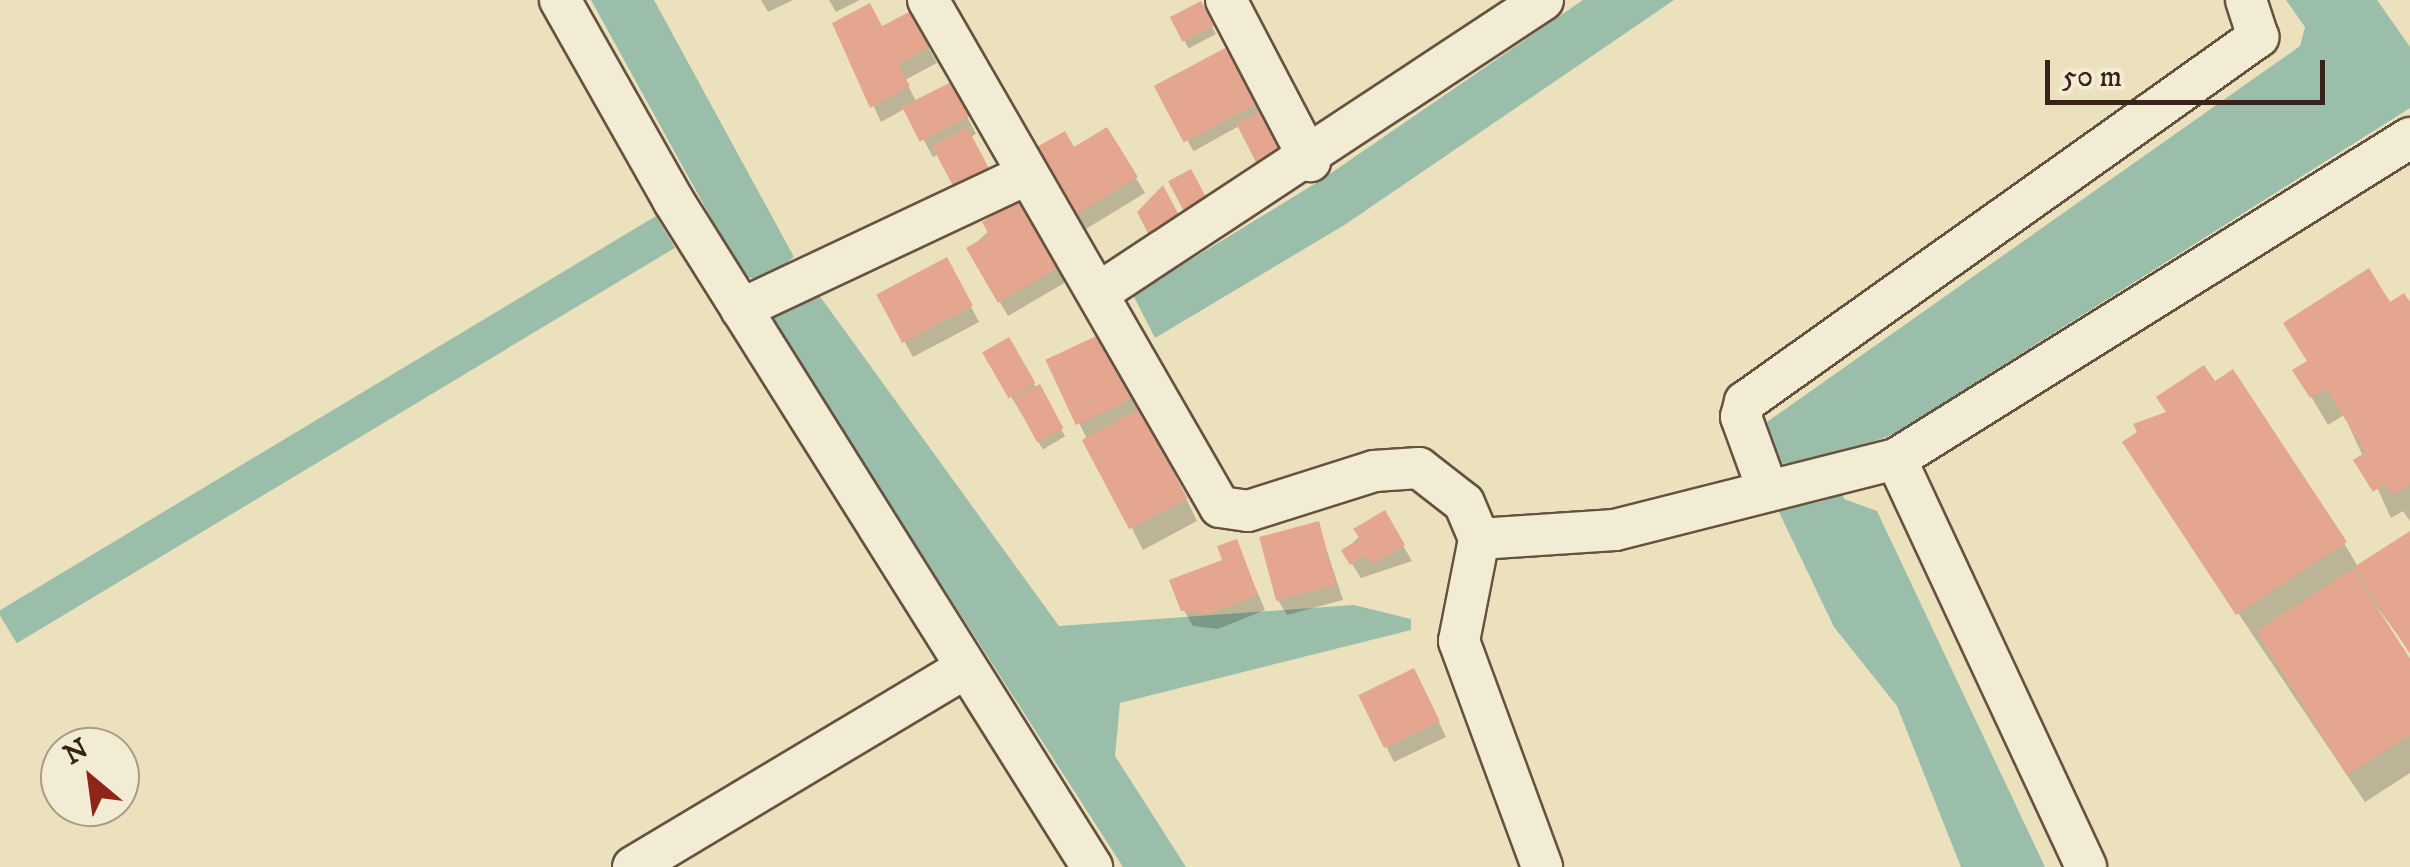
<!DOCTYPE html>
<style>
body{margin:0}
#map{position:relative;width:2410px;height:867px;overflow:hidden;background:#ece1bd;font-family:"IM FELL DW Pica",serif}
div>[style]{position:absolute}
.water>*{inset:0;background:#9abeaa;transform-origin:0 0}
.shadow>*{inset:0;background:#0003;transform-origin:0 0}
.building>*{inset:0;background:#e4a68e;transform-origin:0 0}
.roads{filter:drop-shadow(2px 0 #665241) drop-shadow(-2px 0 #665241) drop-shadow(0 2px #665241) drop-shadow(0 -2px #665241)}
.street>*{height:40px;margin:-20px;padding:0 20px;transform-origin:20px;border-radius:20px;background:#f3ecd4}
span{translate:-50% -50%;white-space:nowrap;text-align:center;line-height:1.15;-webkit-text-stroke:8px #f3ecd4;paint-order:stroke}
.north{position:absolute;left:40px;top:727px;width:100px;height:100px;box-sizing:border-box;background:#f3ecd4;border:2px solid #a99b89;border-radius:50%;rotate:331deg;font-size:28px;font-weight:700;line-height:40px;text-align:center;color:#392218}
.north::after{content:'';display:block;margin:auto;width:35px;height:45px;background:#8f2418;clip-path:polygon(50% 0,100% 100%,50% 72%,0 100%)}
.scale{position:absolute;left:2045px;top:60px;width:280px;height:45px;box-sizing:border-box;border:5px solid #392218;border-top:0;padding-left:12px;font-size:30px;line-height:35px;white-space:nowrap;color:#392218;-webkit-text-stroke:8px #f3ecd4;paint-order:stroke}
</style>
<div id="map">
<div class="water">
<div style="clip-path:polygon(591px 0,654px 0,794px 257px,774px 272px,811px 284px,1059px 626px,1354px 605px,1411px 619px,1411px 630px,1120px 703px,1115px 756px,1186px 867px,1123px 867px,772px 321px,776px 302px,761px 280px,743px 276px)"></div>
<div style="clip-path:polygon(1583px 0,1674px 0,1346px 224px,1155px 338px,1133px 295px,1321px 180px)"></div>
<div style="clip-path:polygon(2286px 0,2377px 0,2410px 47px,2410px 108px,1894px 434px,1833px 456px,1844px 499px,1877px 511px,2045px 867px,1961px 867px,1897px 706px,1834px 627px,1778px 510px,1823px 501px,1814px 461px,1780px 464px,1767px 422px,2300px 46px,2305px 27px)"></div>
<div style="left:656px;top:216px;width:37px;height:768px;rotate:59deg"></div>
</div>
<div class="shadow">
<div style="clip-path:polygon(761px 0,793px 0,768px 12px)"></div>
<div style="clip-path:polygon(829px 0,860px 0,836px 12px)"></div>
<div style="left:1200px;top:4px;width:34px;height:31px;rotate:62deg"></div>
<div style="clip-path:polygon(910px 14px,937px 63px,905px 80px,917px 103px,959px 101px,976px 134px,933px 157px,906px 108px,881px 122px,836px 24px,882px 30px)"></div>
<div style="left:1226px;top:51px;width:72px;height:77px;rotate:61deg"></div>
<div style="clip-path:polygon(1107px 130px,1145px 193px,1086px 229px,1038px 149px,1073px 150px)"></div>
<div style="clip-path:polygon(1020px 203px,1066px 282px,1008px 316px,969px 249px)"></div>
<div style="clip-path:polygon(955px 276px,979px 322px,913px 357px,879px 296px)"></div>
<div style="clip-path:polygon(2389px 306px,2410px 307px,2410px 521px,2403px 511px,2391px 518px,2344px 415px,2328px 425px,2296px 371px)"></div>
<div style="clip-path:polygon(1106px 334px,1197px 521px,1143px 550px,1079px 423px)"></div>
<div style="left:1008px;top:341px;width:111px;height:26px;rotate:59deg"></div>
<div style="clip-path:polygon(2142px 470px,2344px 543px,2358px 567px,2410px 534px,2410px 652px,2354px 575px,2410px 664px,2410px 773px,2365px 802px)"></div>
<div style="clip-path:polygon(1384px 513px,1412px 561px,1361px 578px,1344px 551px)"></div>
<div style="clip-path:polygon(1318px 524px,1343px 600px,1287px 615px,1278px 600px)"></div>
<div style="clip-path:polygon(1236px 542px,1265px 610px,1218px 629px,1193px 626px,1184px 610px)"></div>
<div style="clip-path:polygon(1422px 687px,1446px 737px,1394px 762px,1361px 696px)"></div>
</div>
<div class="building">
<div style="left:1201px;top:1px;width:28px;height:35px;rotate:63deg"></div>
<div style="clip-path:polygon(870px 3px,882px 26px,911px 11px,930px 47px,898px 64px,910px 86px,870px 108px,832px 23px)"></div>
<div style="left:1227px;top:47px;width:64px;height:83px;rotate:62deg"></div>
<div style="left:951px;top:82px;width:39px;height:55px;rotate:63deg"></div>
<div style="left:1263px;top:110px;width:51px;height:30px;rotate:63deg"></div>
<div style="left:967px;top:127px;width:57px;height:40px;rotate:62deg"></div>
<div style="clip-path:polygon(1107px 127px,1138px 177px,1075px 215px,1035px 148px,1065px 131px,1074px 147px)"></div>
<div style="left:1191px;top:169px;width:38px;height:26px;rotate:62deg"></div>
<div style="clip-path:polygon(1163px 185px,1184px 225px,1152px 241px,1137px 212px)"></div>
<div style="clip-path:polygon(1021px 199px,1060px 266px,998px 303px,966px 248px,989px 235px,982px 222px)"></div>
<div style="left:947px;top:257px;width:55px;height:80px;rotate:62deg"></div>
<div style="clip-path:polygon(2369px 268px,2390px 302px,2404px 293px,2410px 302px,2410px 484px,2393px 495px,2385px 484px,2373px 492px,2353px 460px,2366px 452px,2326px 389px,2310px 398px,2292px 370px,2307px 361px,2283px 323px)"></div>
<div style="left:1107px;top:331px;width:72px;height:68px;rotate:65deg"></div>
<div style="left:1009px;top:337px;width:53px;height:31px;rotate:60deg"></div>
<div style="clip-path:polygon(2204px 365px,2215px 381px,2233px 369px,2347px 542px,2236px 615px,2122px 442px,2137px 432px,2133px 424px,2166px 412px,2156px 397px)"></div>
<div style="left:1040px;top:384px;width:50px;height:30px;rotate:62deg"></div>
<div style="left:1140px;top:409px;width:101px;height:66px;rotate:62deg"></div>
<div style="clip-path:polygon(1385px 510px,1405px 545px,1373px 564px,1365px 556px,1350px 565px,1341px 550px,1360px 539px,1353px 529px)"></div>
<div style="left:1319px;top:521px;width:66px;height:62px;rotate:75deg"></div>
<div style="clip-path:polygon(2410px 531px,2410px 654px,2354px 567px)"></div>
<div style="clip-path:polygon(1237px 539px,1258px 595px,1208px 614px,1181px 611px,1169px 580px,1222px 560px,1217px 546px)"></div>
<div style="clip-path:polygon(2353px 569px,2410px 659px,2410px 735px,2347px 775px,2256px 631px)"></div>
<div style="left:1414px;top:668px;width:59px;height:62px;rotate:64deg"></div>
</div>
<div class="roads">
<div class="street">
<div style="left:560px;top:0;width:230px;rotate:60.5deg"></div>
<div style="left:673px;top:200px;width:788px;rotate:57.86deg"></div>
<div style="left:928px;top:0;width:585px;rotate:60.06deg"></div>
<div style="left:1220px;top:507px;width:28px;rotate:8deg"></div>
<div style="left:1248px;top:511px;width:132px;rotate:-17.6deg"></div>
<div style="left:1374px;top:471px;width:45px;rotate:-3.8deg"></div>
<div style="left:1419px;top:468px;width:57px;rotate:37.9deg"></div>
<div style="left:1464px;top:503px;width:39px;rotate:67deg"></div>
<div style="left:1479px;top:539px;width:104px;rotate:101.1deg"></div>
<div style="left:1459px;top:641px;width:241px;rotate:69.8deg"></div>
<div style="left:1226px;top:0;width:182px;rotate:62.4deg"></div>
<div style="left:1103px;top:290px;width:527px;rotate:-33.39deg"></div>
<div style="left:741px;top:309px;width:315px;rotate:-25.2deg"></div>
<div style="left:1896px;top:459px;width:450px;rotate:65deg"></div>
<div style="left:1768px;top:491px;width:79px;rotate:-110deg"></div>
<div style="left:1741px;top:417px;width:16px;rotate:-75deg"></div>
<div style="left:1745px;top:402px;width:630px;rotate:-35.43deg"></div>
<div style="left:2258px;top:37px;width:39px;rotate:-108deg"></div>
<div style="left:1479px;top:539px;width:136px;rotate:-3.8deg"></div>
<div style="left:1615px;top:530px;width:290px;rotate:-14.2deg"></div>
<div style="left:1896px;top:459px;width:606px;rotate:-31.99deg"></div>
<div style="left:633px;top:867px;width:386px;rotate:-30.9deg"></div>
</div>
</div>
<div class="north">N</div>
<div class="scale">50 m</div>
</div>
